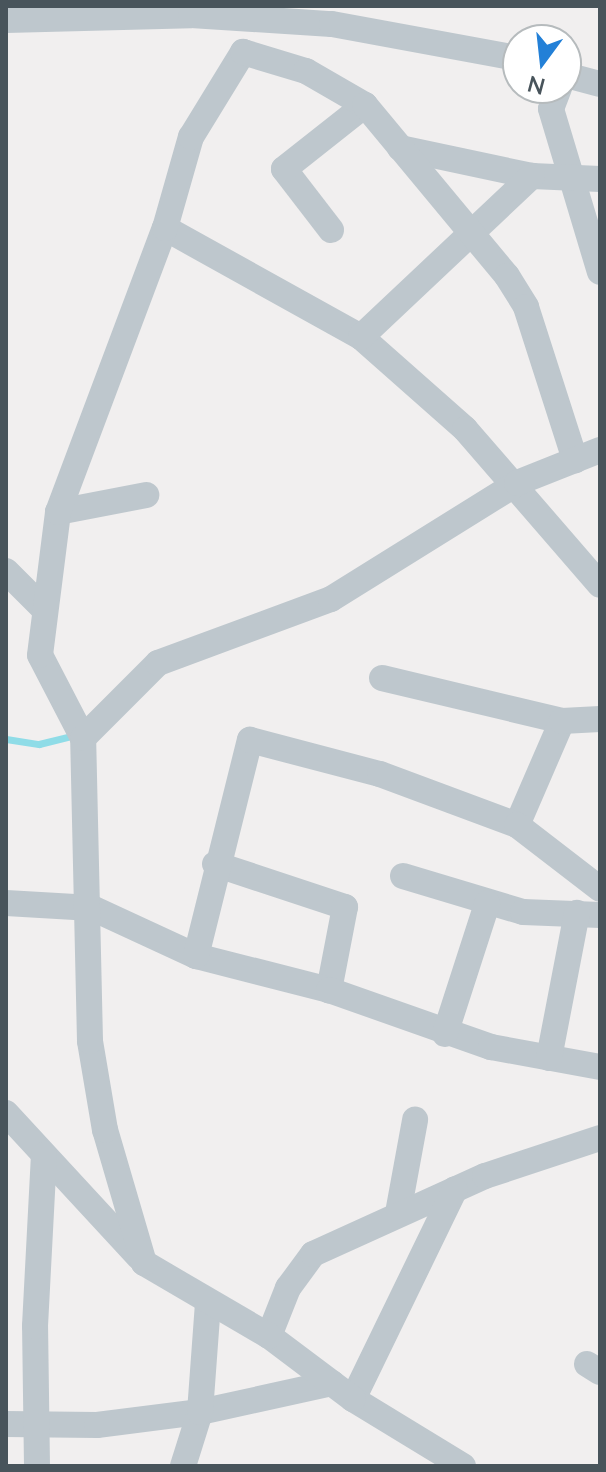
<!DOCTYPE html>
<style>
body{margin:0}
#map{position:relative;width:606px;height:1472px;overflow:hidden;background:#f1efef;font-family:Lato,sans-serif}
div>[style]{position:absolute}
.stream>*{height:7px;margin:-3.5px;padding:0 3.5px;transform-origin:3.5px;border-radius:3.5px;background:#8fdce7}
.street>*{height:26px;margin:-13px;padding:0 13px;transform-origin:13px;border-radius:13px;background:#bec7cd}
span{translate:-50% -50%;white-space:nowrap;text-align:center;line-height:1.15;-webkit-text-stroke:7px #fff;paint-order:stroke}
.frame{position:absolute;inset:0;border:8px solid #48545b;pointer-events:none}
.north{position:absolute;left:502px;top:24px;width:80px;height:80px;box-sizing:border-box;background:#fff;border:2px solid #b6bbbd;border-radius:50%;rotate:195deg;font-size:22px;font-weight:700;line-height:32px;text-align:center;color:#48545b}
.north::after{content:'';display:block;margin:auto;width:28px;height:36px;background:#2380d7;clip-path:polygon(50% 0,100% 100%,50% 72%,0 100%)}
</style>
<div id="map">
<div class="stream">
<div style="left:6px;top:739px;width:33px;rotate:9deg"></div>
<div style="left:39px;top:744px;width:36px;rotate:-14deg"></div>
</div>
<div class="street">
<div style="left:6px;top:20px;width:185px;rotate:-1.5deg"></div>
<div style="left:191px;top:15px;width:141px;rotate:3.7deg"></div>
<div style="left:332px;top:24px;width:189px;rotate:10.4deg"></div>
<div style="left:566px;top:75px;width:35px;rotate:15deg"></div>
<div style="left:559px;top:88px;width:22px;rotate:111deg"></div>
<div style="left:551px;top:109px;width:170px;rotate:73.3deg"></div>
<div style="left:400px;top:148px;width:135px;rotate:12deg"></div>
<div style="left:532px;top:176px;width:68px;rotate:2.5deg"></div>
<div style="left:165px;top:228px;width:224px;rotate:29.1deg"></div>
<div style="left:361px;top:337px;width:139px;rotate:41.5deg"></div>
<div style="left:465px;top:429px;width:206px;rotate:49.1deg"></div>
<div style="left:331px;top:230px;width:77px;rotate:-127.6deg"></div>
<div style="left:284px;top:169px;width:103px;rotate:-38.3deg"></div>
<div style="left:361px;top:337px;width:235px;rotate:-43.3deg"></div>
<div style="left:58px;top:512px;width:90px;rotate:-10.9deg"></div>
<div style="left:6px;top:571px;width:52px;rotate:45deg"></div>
<div style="left:382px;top:678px;width:185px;rotate:13.4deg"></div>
<div style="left:83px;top:738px;width:93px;rotate:-117.4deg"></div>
<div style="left:40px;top:655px;width:144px;rotate:-82.8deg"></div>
<div style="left:58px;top:512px;width:303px;rotate:-69.4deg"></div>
<div style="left:165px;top:228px;width:95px;rotate:-74.1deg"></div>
<div style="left:191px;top:137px;width:100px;rotate:-58.5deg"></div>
<div style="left:243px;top:52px;width:66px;rotate:16.8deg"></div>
<div style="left:306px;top:71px;width:68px;rotate:30deg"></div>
<div style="left:365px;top:105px;width:222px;rotate:50.3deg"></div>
<div style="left:507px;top:276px;width:36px;rotate:58deg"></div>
<div style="left:526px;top:307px;width:161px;rotate:72.2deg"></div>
<div style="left:517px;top:825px;width:113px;rotate:-66.6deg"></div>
<div style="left:562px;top:721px;width:38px;rotate:-3deg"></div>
<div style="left:215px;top:864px;width:137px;rotate:18.3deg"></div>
<div style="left:345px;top:907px;width:85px;rotate:100.9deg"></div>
<div style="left:403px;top:876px;width:125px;rotate:16.7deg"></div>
<div style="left:523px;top:912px;width:77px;rotate:2.2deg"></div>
<div style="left:6px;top:903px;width:86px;rotate:3.3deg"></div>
<div style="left:92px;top:908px;width:115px;rotate:24.8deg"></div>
<div style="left:196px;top:956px;width:137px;rotate:14.3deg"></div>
<div style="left:329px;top:990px;width:172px;rotate:19.4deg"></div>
<div style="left:491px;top:1047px;width:111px;rotate:10.4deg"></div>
<div style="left:196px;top:956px;width:223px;rotate:-76deg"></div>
<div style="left:250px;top:740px;width:134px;rotate:14.7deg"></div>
<div style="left:380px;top:774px;width:146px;rotate:20.4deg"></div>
<div style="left:517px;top:825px;width:105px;rotate:37.6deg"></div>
<div style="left:445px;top:1034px;width:137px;rotate:-72.1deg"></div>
<div style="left:549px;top:1058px;width:148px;rotate:-79.1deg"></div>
<div style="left:6px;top:1113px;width:196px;rotate:47.3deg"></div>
<div style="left:398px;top:1213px;width:95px;rotate:-79.6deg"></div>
<div style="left:269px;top:1336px;width:52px;rotate:-68.4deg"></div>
<div style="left:288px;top:1288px;width:42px;rotate:-53.7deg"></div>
<div style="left:313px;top:1254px;width:189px;rotate:-24.4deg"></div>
<div style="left:485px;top:1176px;width:121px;rotate:-18.3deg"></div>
<div style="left:587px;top:1364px;width:15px;rotate:32deg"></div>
<div style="left:353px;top:1399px;width:233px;rotate:-64.1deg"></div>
<div style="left:6px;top:1424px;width:91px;rotate:0.6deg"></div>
<div style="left:97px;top:1425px;width:104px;rotate:-7.2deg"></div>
<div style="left:200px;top:1412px;width:135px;rotate:-12.4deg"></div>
<div style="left:37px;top:1466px;width:140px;rotate:-90.8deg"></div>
<div style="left:35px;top:1326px;width:171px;rotate:-87deg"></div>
<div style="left:183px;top:1466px;width:57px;rotate:-72.5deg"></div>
<div style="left:200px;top:1412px;width:109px;rotate:-85.8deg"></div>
<div style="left:463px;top:1466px;width:129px;rotate:-148.7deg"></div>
<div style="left:353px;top:1399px;width:105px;rotate:-143.1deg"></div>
<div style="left:269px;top:1336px;width:145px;rotate:-149.7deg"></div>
<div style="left:144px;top:1263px;width:139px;rotate:-106.3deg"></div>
<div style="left:105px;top:1130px;width:90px;rotate:-99.6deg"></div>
<div style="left:90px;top:1041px;width:303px;rotate:-91.3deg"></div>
<div style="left:83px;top:738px;width:106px;rotate:-45deg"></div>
<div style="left:158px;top:663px;width:184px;rotate:-20.3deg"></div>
<div style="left:331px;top:599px;width:219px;rotate:-31.9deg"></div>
<div style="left:517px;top:483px;width:89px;rotate:-21.7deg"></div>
</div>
<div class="frame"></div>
<div class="north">N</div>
</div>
